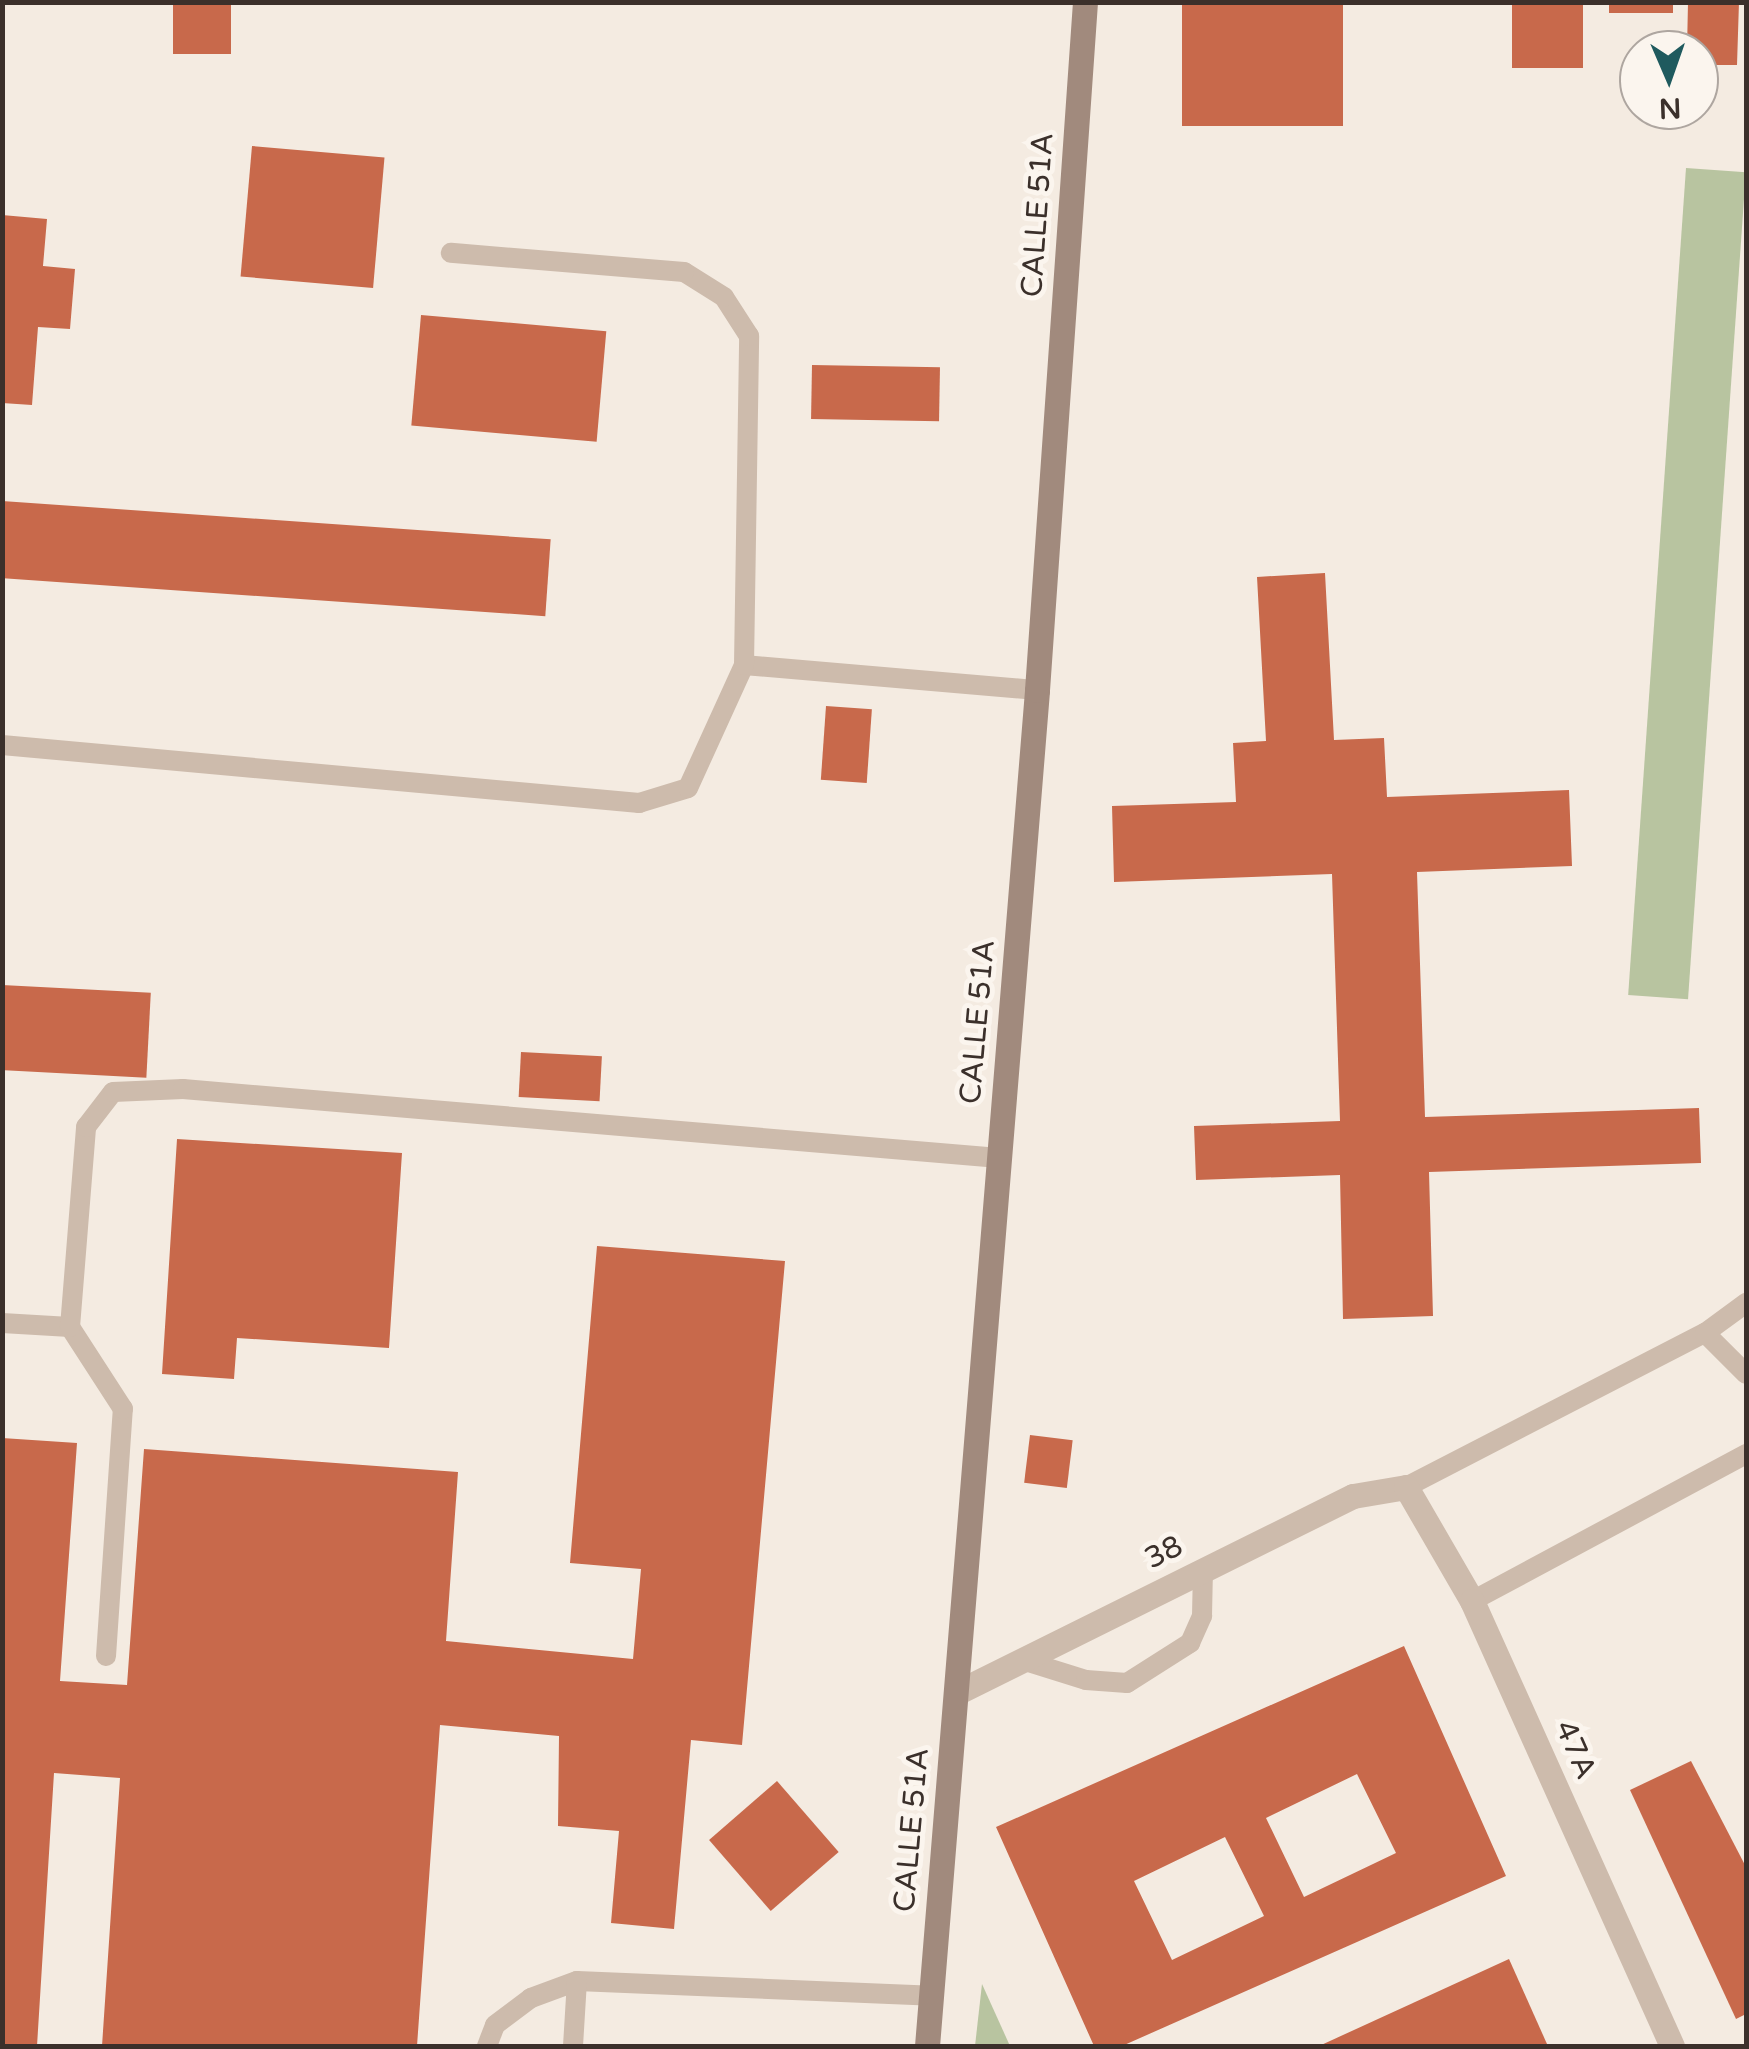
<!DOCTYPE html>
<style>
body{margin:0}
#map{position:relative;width:1749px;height:2049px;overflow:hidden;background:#f4ebe1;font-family:"Varela Round",sans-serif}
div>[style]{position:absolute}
.green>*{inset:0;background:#b8c4a0;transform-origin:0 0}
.building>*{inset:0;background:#c8694b;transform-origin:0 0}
.lane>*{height:20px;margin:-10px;padding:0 10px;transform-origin:10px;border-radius:10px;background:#cdbbac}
.street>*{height:25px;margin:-12.5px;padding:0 12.5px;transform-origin:12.5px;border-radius:12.5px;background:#cdbbac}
.secondary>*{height:25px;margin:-12.5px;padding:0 12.5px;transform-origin:12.5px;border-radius:12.5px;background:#a18a7d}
span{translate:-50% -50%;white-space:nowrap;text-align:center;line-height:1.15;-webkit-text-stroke:10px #fbf5ee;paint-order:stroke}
.street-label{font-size:30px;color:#3b302b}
.frame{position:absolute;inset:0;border:5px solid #3b302b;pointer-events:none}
.north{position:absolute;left:1619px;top:30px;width:100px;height:100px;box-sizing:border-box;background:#fbf5ee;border:2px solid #aea6a0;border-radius:50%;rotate:178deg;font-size:28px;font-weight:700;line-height:40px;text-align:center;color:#3b302b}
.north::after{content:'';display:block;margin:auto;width:35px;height:45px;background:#1f5a5e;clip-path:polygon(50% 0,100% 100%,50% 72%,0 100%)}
</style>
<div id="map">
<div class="green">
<div style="left:1686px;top:168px;width:60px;height:829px;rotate:4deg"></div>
<div style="clip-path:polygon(982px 1984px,1010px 2046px,975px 2046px)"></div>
</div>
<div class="building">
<div style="left:173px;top:2px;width:58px;height:52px"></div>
<div style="left:1182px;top:2px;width:161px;height:124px"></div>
<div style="left:1512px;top:2px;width:71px;height:66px"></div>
<div style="left:1609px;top:2px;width:64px;height:11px"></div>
<div style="clip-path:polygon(1688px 2px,1739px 2px,1737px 65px,1699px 65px,1699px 50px,1687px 50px)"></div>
<div style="left:252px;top:146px;width:133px;height:131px;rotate:5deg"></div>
<div style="clip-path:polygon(2px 215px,47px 219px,43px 266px,75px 269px,70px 329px,38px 327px,32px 405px,2px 403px)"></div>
<div style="left:421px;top:315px;width:186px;height:111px;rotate:5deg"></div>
<div style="left:812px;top:365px;width:128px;height:54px;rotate:1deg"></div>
<div style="left:2px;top:501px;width:550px;height:77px;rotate:4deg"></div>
<div style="clip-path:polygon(1325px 573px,1334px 740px,1384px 738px,1387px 797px,1569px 790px,1572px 866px,1417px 872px,1425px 1117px,1699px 1108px,1701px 1163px,1429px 1172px,1433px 1316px,1343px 1319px,1340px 1175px,1196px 1180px,1194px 1126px,1340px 1121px,1332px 874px,1114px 882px,1112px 806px,1236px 802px,1233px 743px,1266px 741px,1257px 577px)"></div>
<div style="left:826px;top:706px;width:46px;height:74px;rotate:4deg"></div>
<div style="left:2px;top:985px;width:149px;height:85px;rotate:3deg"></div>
<div style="left:521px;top:1052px;width:81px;height:45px;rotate:3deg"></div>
<div style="clip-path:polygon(177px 1139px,402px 1153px,389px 1348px,237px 1338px,234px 1379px,162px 1374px)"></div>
<div style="clip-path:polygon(597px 1246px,785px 1261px,742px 1745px,691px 1740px,674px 1929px,611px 1923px,619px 1831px,558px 1826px,559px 1736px,440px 1725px,417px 2046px,102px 2046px,120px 1778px,54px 1773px,37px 2046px,2px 2046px,2px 1438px,77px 1443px,60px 1681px,127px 1685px,144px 1449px,458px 1472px,446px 1641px,633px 1659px,641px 1569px,570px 1563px)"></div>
<div style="left:1030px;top:1435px;width:43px;height:48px;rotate:7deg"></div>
<div style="clip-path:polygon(evenodd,1404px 1646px,1506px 1876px,1122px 2046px,1094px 2046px,996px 1827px,1404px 1646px,1357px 1774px,1396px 1853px,1304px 1897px,1266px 1818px,1357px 1774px,1404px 1646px,1225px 1837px,1264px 1916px,1172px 1960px,1134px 1881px,1225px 1837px)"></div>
<div style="clip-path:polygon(1691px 1761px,1746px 1867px,1746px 2014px,1736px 2019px,1630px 1790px)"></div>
<div style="left:777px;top:1781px;width:94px;height:90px;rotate:49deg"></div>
<div style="clip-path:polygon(1509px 1959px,1547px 2044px,1542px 2046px,1319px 2046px)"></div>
</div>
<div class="lane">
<div style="left:744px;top:665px;width:294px;rotate:4.9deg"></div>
<div style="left:2px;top:745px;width:640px;rotate:5.2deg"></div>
<div style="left:639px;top:803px;width:51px;rotate:-17deg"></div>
<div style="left:688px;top:788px;width:135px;rotate:-65.5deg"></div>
<div style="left:744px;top:665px;width:329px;rotate:-89.1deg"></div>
<div style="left:749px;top:336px;width:46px;rotate:-122.7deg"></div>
<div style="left:724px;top:297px;width:47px;rotate:-148deg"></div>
<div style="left:684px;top:272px;width:234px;rotate:-175.3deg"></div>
<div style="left:2px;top:1323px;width:68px;rotate:3.4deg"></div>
<div style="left:1705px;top:1333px;width:51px;rotate:-36.2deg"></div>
<div style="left:1406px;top:1487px;width:336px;rotate:-27.3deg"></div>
<div style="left:1705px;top:1333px;width:58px;rotate:45deg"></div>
<div style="left:1472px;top:1601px;width:311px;rotate:-28.2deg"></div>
<div style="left:106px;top:1656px;width:248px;rotate:-86.1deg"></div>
<div style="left:123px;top:1409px;width:98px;rotate:-122.9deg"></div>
<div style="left:70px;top:1327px;width:201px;rotate:-85.4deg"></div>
<div style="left:86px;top:1127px;width:44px;rotate:-52.4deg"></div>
<div style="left:113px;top:1092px;width:70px;rotate:-2.5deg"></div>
<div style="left:183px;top:1089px;width:819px;rotate:4.83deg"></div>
<div style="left:1022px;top:1660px;width:67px;rotate:17.4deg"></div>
<div style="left:1086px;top:1680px;width:41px;rotate:4.2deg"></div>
<div style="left:1127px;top:1683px;width:75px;rotate:-32.4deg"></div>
<div style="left:1190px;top:1643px;width:30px;rotate:-66deg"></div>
<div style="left:1202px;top:1616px;width:46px;rotate:-88.8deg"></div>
<div style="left:487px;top:2046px;width:22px;rotate:-69deg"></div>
<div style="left:495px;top:2025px;width:45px;rotate:-36.9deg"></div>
<div style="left:531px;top:1998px;width:49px;rotate:-20.3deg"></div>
<div style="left:577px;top:1981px;width:355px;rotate:2.4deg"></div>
<div style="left:573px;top:2046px;width:65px;rotate:-86.5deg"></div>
</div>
<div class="street">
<div style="left:956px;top:1693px;width:443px;rotate:-26.4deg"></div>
<div style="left:1353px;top:1496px;width:54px;rotate:-9.6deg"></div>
<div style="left:1406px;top:1487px;width:132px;rotate:59.9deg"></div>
<div style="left:1472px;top:1601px;width:488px;rotate:65.8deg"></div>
</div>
<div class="secondary">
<div style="left:927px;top:2046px;width:1360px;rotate:-85.36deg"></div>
<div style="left:1037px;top:690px;width:690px;rotate:-86.01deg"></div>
</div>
<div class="street-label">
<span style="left:1038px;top:215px;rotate:-86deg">CALLE 51A</span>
<span style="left:978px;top:1022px;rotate:-85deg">CALLE 51A</span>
<span style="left:1164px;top:1553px;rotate:-26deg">38</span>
<span style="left:1575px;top:1750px;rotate:66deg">47A</span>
<span style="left:912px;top:1830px;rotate:-85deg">CALLE 51A</span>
</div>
<div class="frame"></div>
<div class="north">N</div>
</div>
